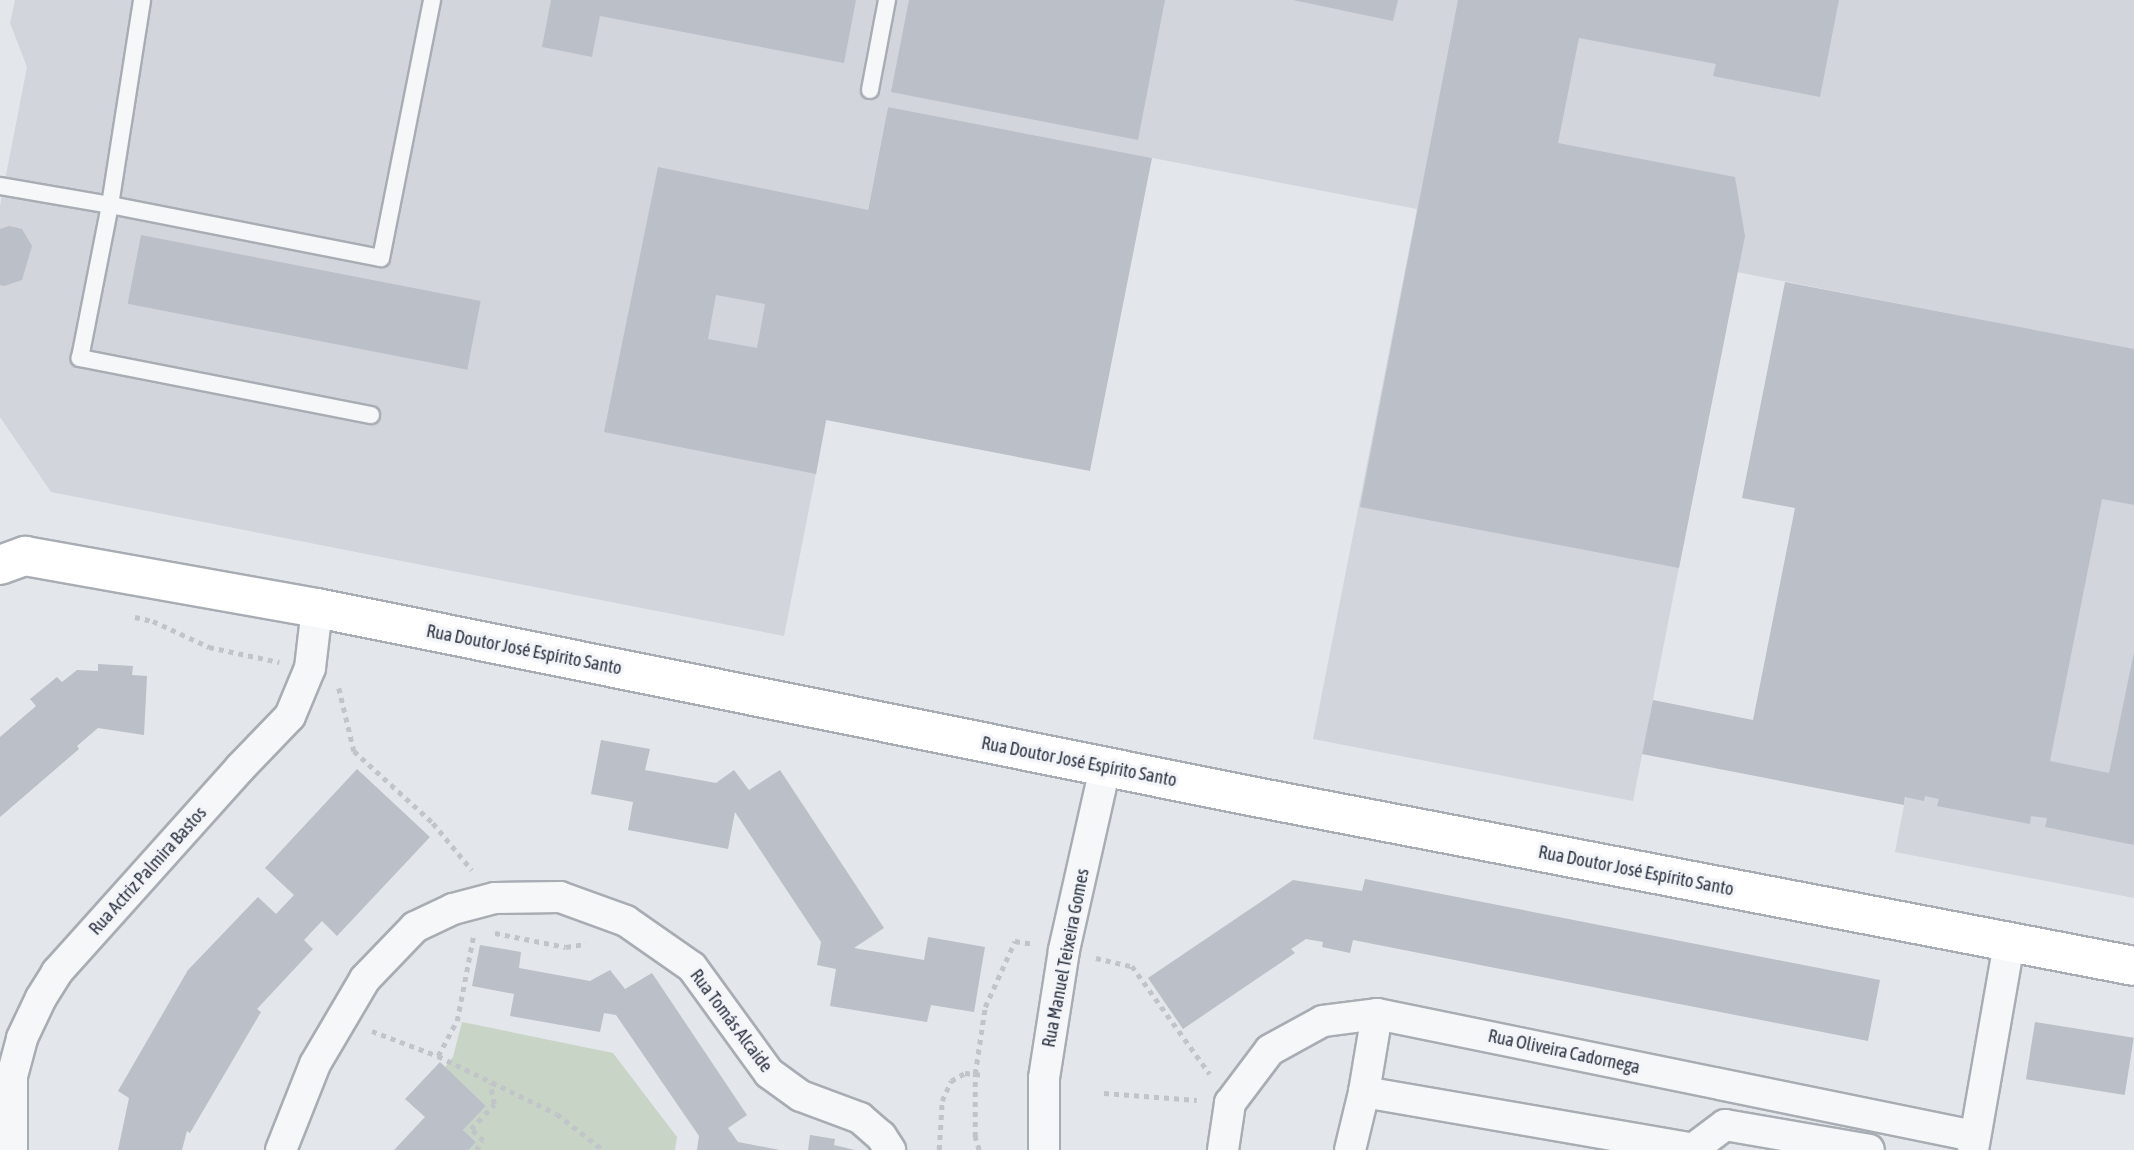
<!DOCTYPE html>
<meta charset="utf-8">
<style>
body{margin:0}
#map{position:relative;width:2134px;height:1150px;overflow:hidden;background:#e3e6ea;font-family:"Asap Condensed",sans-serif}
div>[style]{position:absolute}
.built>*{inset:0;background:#d2d5dc}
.green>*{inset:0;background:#c8d4c5}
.building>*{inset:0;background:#bbbfc7;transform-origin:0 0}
.path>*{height:4.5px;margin-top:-2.25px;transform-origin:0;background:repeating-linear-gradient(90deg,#c1c4c9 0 5px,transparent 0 10px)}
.roads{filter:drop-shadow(2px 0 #a8adb4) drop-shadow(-2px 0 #a8adb4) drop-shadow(0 2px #a8adb4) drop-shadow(0 -2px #a8adb4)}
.lane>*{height:16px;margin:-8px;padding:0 8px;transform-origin:8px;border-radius:8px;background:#f6f7f9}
.street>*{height:30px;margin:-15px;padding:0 15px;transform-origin:15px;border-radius:15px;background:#f6f7f9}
.secondary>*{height:38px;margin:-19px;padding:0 19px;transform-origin:19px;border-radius:19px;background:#fff}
span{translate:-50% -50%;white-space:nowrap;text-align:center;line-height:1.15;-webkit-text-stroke:7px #f3f5f8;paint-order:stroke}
.street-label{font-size:18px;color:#2c3342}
</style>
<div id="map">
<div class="built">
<div style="clip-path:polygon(15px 0,2134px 0,2134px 898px,1895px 852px,1998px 323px,1737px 272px,1633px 801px,1313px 739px,1417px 209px,888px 107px,784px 636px,51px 492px,0 417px,0 206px,27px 67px,10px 23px)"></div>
</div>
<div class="green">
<div style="clip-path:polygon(462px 1022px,613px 1053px,677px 1137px,675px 1150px,469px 1150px,476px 1142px,463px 1130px,486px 1106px,445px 1067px,453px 1057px)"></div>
</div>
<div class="building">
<div style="clip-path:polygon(551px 0,856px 0,844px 63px,600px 16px,592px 57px,542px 47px)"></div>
<div style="clip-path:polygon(909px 0,1165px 0,1138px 140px,891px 92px)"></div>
<div style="clip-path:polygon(1293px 0,1398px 0,1393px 21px)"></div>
<div style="clip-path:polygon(1458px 0,1839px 0,1820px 97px,1713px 76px,1716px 64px,1579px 38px,1558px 143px,1735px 177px,1745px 236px,1679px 568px,1360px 507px)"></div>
<div style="clip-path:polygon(evenodd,888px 107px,1152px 158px,1090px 471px,826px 420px,816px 474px,604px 432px,658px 167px,868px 210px,888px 107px,716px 295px,765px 304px,757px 348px,708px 339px,716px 295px)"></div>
<div style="clip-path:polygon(9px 226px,22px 229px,32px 246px,22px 280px,4px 286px,0 285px,0 229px)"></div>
<div style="left:141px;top:235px;width:346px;height:70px;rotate:11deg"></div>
<div style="clip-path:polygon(1785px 282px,2134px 349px,2134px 505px,2102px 499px,2050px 761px,2109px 773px,2134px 652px,2134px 845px,2045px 827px,2047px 818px,2031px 816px,2030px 824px,1937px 806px,1939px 799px,1925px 796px,1924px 801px,1905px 797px,1904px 805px,1642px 754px,1653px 700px,1753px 720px,1795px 508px,1742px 498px)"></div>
<div style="clip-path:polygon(98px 664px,133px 666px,132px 675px,147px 676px,144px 735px,98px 728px,77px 746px,79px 749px,0 817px,0 737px,36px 706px,30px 699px,57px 677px,62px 682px,77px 670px,98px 671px)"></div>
<div style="clip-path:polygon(601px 740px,650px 749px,645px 770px,716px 783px,734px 770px,749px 790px,780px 770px,884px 928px,854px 948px,924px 960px,928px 937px,985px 947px,974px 1012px,931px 1005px,927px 1022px,830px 1006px,836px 969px,817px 965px,821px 942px,735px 812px,728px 849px,628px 830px,633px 802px,591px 794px)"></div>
<div style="clip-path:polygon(357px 769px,430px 837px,337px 936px,322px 921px,304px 940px,313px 949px,257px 1009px,261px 1012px,190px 1133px,187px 1131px,182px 1150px,118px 1150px,129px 1098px,118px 1091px,188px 970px,258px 897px,276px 914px,294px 895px,265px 868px)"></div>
<div style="clip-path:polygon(1365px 879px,1880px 980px,1868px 1041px,1353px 940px,1350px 953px,1322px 947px,1323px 942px,1306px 939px,1291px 949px,1295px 953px,1183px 1029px,1148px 978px,1293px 880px,1362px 891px)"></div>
<div style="clip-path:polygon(480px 945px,521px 952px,519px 968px,590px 981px,610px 970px,625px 989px,652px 973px,747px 1115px,728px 1128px,738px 1142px,780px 1150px,697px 1150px,699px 1136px,616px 1015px,604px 1013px,600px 1032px,510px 1016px,514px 994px,472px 986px)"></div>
<div style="left:2035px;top:1022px;width:100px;height:58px;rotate:9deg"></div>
<div style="clip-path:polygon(440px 1062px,486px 1106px,463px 1130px,476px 1142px,469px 1150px,394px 1150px,425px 1117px,405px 1099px)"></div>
<div style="clip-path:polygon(810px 1135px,835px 1139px,834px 1145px,855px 1150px,808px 1150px)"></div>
</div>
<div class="path">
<div style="left:135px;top:617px;width:18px;rotate:13deg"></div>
<div style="left:153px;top:621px;width:62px;rotate:24.9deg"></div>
<div style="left:209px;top:647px;width:72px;rotate:12.1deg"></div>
<div style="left:339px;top:688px;width:65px;rotate:76.6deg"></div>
<div style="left:354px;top:751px;width:107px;rotate:42.3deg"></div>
<div style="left:433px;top:823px;width:61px;rotate:50.3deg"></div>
<div style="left:495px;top:933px;width:72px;rotate:11.2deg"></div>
<div style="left:566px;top:947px;width:20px;rotate:-9deg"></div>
<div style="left:1096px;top:958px;width:37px;rotate:13deg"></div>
<div style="left:1132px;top:966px;width:133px;rotate:54.2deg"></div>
<div style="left:372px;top:1031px;width:71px;rotate:20.7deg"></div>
<div style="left:438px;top:1056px;width:132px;rotate:26deg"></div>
<div style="left:557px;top:1114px;width:58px;rotate:38deg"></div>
<div style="left:438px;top:1056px;width:40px;rotate:-62deg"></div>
<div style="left:457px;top:1021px;width:85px;rotate:-79.1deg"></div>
<div style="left:1104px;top:1093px;width:93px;rotate:4.3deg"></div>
<div style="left:476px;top:1150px;width:11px;rotate:-52deg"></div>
<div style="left:483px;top:1141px;width:17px;rotate:-135deg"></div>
<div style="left:471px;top:1129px;width:34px;rotate:-47deg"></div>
<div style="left:494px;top:1104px;width:21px;rotate:-101deg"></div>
<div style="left:939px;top:1150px;width:49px;rotate:-86.5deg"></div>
<div style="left:942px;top:1101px;width:22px;rotate:-66deg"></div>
<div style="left:951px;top:1081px;width:16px;rotate:-30deg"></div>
<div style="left:965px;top:1073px;width:18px;rotate:6deg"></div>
<div style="left:979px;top:1150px;width:14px;rotate:-107deg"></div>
<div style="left:975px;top:1137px;width:63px;rotate:-90deg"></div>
<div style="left:975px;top:1074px;width:68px;rotate:-81.5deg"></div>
<div style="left:985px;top:1007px;width:72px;rotate:-65.6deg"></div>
<div style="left:1015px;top:941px;width:18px;rotate:9deg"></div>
</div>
<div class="roads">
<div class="lane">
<div style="left:870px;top:90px;width:92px;rotate:-79.3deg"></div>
<div style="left:0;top:186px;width:112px;rotate:9.8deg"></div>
<div style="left:110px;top:205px;width:207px;rotate:-81.1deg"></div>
<div style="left:371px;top:415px;width:297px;rotate:-168.9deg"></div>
<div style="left:80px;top:358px;width:156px;rotate:-78.9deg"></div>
<div style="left:110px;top:205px;width:276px;rotate:11.1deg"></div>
<div style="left:381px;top:258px;width:263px;rotate:-78.8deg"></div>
</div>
<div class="street">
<div style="left:1364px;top:1092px;width:334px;rotate:9.8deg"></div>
<div style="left:1693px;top:1149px;width:40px;rotate:-37deg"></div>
<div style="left:1725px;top:1125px;width:146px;rotate:9.8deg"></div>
<div style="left:12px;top:1150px;width:74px;rotate:-90deg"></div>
<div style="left:12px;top:1076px;width:39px;rotate:-75deg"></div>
<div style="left:22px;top:1038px;width:44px;rotate:-64.6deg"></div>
<div style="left:41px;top:998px;width:31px;rotate:-58deg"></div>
<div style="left:57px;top:972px;width:274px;rotate:-48.1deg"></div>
<div style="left:240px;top:768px;width:72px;rotate:-46.1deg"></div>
<div style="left:290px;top:716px;width:52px;rotate:-67.4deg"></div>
<div style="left:310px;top:668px;width:60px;rotate:-83.3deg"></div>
<div style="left:281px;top:1150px;width:92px;rotate:-68.4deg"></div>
<div style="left:315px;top:1064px;width:99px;rotate:-59.5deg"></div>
<div style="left:365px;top:979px;width:72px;rotate:-46.1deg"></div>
<div style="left:415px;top:927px;width:42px;rotate:-25.3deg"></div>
<div style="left:453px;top:909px;width:43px;rotate:-14.7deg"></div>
<div style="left:495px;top:898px;width:65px;rotate:-0.9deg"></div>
<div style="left:560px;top:897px;width:70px;rotate:20deg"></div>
<div style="left:626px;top:921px;width:80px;rotate:34.9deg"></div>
<div style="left:692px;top:967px;width:131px;rotate:54deg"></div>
<div style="left:769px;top:1073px;width:39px;rotate:36deg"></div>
<div style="left:801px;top:1096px;width:63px;rotate:20.4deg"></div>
<div style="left:860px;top:1118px;width:28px;rotate:41deg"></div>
<div style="left:881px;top:1136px;width:17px;rotate:57deg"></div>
<div style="left:1044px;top:1150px;width:72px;rotate:-90deg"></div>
<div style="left:1044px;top:1078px;width:130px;rotate:-81.1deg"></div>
<div style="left:1064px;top:950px;width:187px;rotate:-77.3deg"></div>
<div style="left:1223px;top:1150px;width:48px;rotate:-81.5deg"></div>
<div style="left:1230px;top:1103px;width:66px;rotate:-53deg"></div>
<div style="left:1270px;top:1050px;width:60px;rotate:-28.7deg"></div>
<div style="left:1323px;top:1021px;width:54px;rotate:-7.4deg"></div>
<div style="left:1377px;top:1014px;width:609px;rotate:11.55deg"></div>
<div style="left:1350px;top:1150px;width:60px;rotate:-76.4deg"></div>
<div style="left:1364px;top:1092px;width:79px;rotate:-80.5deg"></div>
<div style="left:1973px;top:1150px;width:210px;rotate:-80.1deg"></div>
</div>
<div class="secondary">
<div style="left:0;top:565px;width:27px;rotate:-20deg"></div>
<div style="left:25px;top:556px;width:297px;rotate:10.1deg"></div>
<div style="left:317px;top:608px;width:942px;rotate:11.39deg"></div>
<div style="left:1240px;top:794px;width:910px;rotate:10.89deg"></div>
</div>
</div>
<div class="street-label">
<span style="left:524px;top:650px;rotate:11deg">Rua Doutor José Espírito Santo</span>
<span style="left:1079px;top:762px;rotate:11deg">Rua Doutor José Espírito Santo</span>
<span style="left:148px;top:871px;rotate:-48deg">Rua Actriz Palmira Bastos</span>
<span style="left:1636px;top:871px;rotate:11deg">Rua Doutor José Espírito Santo</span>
<span style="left:1066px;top:958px;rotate:-79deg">Rua Manuel Teixeira Gomes</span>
<span style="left:731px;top:1021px;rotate:53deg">Rua Tomás Alcaide</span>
<span style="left:1564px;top:1052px;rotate:12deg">Rua Oliveira Cadornega</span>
</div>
</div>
